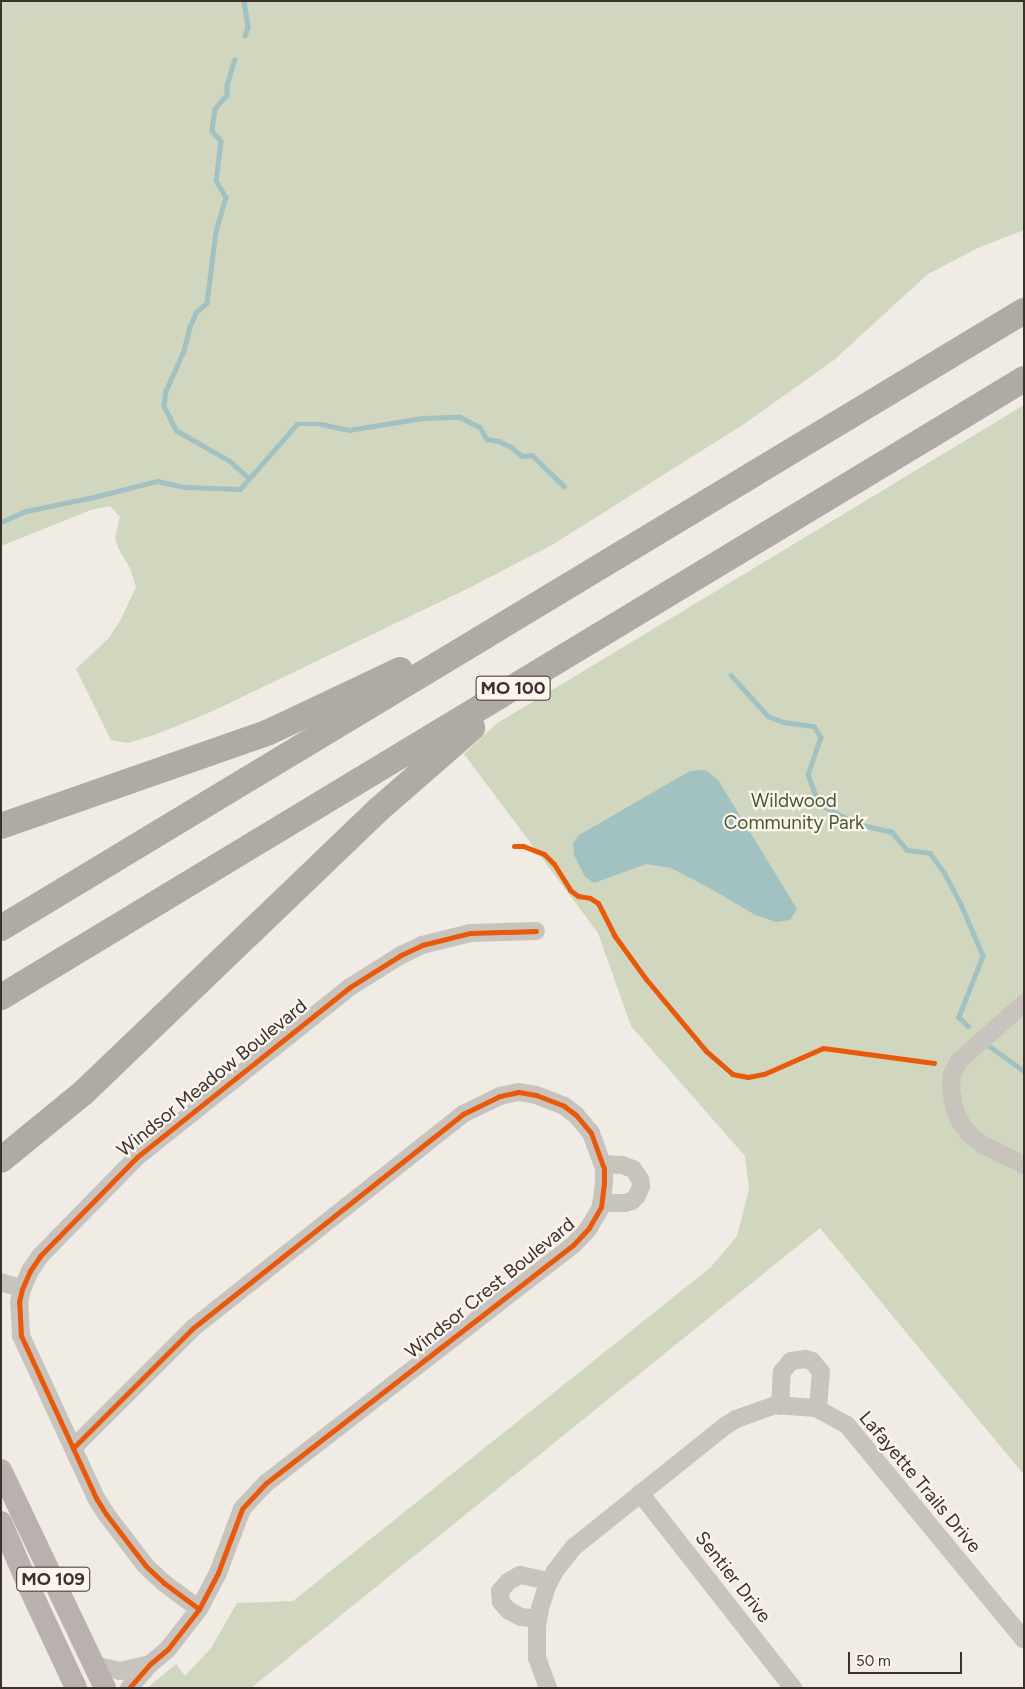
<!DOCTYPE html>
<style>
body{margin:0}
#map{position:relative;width:1025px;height:1689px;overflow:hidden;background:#f0ebe5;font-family:Figtree,sans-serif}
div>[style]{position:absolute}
.green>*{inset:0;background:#d1d6bf}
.water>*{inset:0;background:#a1c2c1}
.stream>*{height:4.5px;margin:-2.25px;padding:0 2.25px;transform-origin:2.25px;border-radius:2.25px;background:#a1c2c1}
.minor>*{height:18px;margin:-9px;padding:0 9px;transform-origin:9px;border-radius:9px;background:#c9c3be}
.major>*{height:22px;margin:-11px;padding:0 11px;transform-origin:11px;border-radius:11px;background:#b8b1ad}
.highway>*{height:26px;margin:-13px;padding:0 13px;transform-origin:13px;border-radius:13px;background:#afaaa4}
.cycleway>*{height:5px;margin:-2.5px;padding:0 2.5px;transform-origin:2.5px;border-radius:2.5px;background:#e8590c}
span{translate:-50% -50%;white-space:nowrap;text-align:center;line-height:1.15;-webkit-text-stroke:4.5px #fbf5ee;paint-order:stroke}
.shield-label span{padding:1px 4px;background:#fbf5ee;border:1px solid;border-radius:4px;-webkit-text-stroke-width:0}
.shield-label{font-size:18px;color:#3b302b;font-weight:700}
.park-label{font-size:19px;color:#4a5a2e}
.street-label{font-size:19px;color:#3b302b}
.frame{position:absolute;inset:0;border:2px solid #3b302b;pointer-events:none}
.scale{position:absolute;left:848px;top:1652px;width:114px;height:22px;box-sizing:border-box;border:2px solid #3b302b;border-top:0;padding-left:6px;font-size:15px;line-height:18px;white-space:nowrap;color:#3b302b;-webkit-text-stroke:4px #fbf5ee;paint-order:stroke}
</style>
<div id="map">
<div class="green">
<div style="clip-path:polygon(1px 1px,1024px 1px,1024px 230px,978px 248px,928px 274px,834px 360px,744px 424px,552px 545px,469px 588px,213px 711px,157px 734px,128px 743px,111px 740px,76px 669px,109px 638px,121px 619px,136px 587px,130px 568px,118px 548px,115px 538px,120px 517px,110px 506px,91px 510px,1px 546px)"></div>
<div style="clip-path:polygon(1024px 405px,1024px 1475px,820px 1228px,251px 1688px,147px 1688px,176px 1664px,185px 1676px,211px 1648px,237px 1603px,293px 1601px,711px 1267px,737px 1236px,749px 1189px,745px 1156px,631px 1026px,598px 933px,464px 754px,496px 724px)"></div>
</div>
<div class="water">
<div style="clip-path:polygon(706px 770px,718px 780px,797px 909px,790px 920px,776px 922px,755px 915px,715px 891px,671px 868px,646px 864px,594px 883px,585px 877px,574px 855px,573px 843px,579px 835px,690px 771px)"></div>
</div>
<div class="stream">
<div style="left:244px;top:1px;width:26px;rotate:81deg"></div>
<div style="left:248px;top:27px;width:9px;rotate:108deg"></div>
<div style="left:235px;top:59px;width:27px;rotate:107deg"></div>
<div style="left:227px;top:85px;width:10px;rotate:90deg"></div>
<div style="left:227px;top:95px;width:18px;rotate:131deg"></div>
<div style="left:215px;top:109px;width:22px;rotate:98deg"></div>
<div style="left:212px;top:131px;width:13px;rotate:48deg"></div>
<div style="left:221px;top:141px;width:39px;rotate:97deg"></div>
<div style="left:216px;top:180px;width:20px;rotate:60deg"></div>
<div style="left:226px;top:197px;width:35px;rotate:106deg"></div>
<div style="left:216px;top:231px;width:73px;rotate:97.1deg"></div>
<div style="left:207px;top:303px;width:15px;rotate:138deg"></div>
<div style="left:196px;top:313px;width:15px;rotate:113deg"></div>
<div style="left:190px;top:327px;width:25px;rotate:104deg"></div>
<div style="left:184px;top:351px;width:44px;rotate:114.2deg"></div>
<div style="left:166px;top:391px;width:15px;rotate:98deg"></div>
<div style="left:164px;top:406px;width:27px;rotate:63deg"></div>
<div style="left:176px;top:430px;width:62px;rotate:29.9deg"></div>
<div style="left:230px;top:461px;width:25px;rotate:42deg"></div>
<div style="left:1px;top:522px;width:27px;rotate:-24deg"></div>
<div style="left:26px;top:511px;width:69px;rotate:-11.6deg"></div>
<div style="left:94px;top:497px;width:65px;rotate:-14.3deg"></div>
<div style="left:157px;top:481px;width:30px;rotate:12deg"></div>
<div style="left:186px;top:487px;width:54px;rotate:2.1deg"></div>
<div style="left:240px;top:489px;width:86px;rotate:-48.8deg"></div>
<div style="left:297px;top:424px;width:24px"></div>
<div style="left:321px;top:424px;width:29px;rotate:12deg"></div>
<div style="left:349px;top:430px;width:74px;rotate:-9.3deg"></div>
<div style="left:422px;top:418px;width:38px;rotate:-2deg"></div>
<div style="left:460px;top:417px;width:22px;rotate:27deg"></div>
<div style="left:480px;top:427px;width:14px;rotate:60deg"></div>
<div style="left:487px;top:439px;width:12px;rotate:9deg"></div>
<div style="left:499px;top:441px;width:13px;rotate:27deg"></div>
<div style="left:511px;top:447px;width:14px;rotate:39deg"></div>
<div style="left:522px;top:456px;width:10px;rotate:-6deg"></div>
<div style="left:532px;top:455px;width:45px;rotate:44.1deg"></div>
<div style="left:731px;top:675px;width:55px;rotate:47.9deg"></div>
<div style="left:768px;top:716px;width:17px;rotate:21deg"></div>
<div style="left:784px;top:722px;width:30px;rotate:8deg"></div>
<div style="left:814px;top:726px;width:13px;rotate:58deg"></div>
<div style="left:821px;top:737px;width:39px;rotate:109deg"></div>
<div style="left:808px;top:774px;width:32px;rotate:70deg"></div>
<div style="left:819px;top:804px;width:44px;rotate:27.1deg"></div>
<div style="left:858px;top:824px;width:35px;rotate:13deg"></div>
<div style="left:892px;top:832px;width:23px;rotate:50deg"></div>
<div style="left:907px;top:850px;width:23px;rotate:7deg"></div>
<div style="left:930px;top:853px;width:26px;rotate:54deg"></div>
<div style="left:945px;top:874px;width:32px;rotate:62deg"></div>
<div style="left:960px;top:902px;width:59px;rotate:66.9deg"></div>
<div style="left:983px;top:956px;width:66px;rotate:111.5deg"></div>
<div style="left:959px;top:1017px;width:13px;rotate:45deg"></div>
<div style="left:988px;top:1045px;width:44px;rotate:35.8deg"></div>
</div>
<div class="minor">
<div style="left:1024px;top:1003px;width:87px;rotate:138.3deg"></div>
<div style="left:959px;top:1061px;width:15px;rotate:118deg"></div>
<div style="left:952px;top:1074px;width:14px;rotate:94deg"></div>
<div style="left:951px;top:1088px;width:19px;rotate:81deg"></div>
<div style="left:954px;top:1107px;width:14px;rotate:69deg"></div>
<div style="left:959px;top:1120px;width:17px;rotate:54deg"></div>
<div style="left:969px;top:1134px;width:18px;rotate:38deg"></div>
<div style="left:983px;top:1145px;width:46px;rotate:26deg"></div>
<div style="left:601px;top:1203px;width:24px"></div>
<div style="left:625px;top:1203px;width:7px;rotate:-16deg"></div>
<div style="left:632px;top:1201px;width:7px;rotate:-45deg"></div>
<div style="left:637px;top:1196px;width:11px;rotate:-68deg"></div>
<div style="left:641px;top:1186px;width:7px;rotate:-98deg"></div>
<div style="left:640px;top:1179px;width:12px;rotate:-125deg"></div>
<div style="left:633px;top:1169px;width:12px;rotate:-160deg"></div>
<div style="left:622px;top:1165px;width:19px;rotate:-177deg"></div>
<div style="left:1px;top:1282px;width:22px;rotate:18deg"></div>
<div style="left:780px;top:1406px;width:34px;rotate:-87deg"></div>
<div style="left:782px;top:1372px;width:14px;rotate:-51deg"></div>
<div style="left:791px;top:1361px;width:14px;rotate:-8deg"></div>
<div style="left:805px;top:1359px;width:7px;rotate:16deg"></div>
<div style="left:812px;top:1361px;width:14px;rotate:51deg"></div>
<div style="left:821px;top:1372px;width:37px;rotate:95deg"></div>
<div style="left:73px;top:1448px;width:170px;rotate:-45deg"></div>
<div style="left:193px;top:1328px;width:345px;rotate:-38.4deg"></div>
<div style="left:463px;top:1114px;width:41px;rotate:-25.9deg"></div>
<div style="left:500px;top:1096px;width:19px;rotate:-12deg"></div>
<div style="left:519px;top:1092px;width:17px;rotate:10deg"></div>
<div style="left:536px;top:1095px;width:30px;rotate:21deg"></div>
<div style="left:564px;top:1106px;width:15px;rotate:37deg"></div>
<div style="left:576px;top:1115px;width:23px;rotate:50deg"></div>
<div style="left:591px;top:1133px;width:37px;rotate:70deg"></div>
<div style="left:604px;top:1168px;width:15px;rotate:90deg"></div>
<div style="left:604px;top:1183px;width:24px;rotate:97deg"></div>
<div style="left:601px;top:1207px;width:24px;rotate:120deg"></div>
<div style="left:589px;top:1228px;width:23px;rotate:133deg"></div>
<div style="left:573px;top:1245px;width:388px;rotate:142.2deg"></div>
<div style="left:266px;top:1483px;width:35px;rotate:133deg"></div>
<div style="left:242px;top:1509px;width:68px;rotate:110.6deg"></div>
<div style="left:218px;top:1573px;width:41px;rotate:117.8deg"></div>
<div style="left:199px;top:1609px;width:51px;rotate:127.8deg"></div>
<div style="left:168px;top:1649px;width:23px;rotate:140deg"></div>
<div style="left:150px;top:1664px;width:32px;rotate:131deg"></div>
<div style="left:640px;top:1493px;width:248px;rotate:51.9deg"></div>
<div style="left:199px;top:1609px;width:44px;rotate:-143.4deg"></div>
<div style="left:164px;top:1583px;width:26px;rotate:-137deg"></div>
<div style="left:145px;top:1565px;width:64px;rotate:-127.4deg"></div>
<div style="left:106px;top:1514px;width:19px;rotate:-122deg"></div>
<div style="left:96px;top:1498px;width:179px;rotate:-114.8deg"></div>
<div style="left:21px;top:1336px;width:34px;rotate:-93deg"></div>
<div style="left:19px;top:1302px;width:13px;rotate:-77deg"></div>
<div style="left:22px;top:1289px;width:20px;rotate:-66deg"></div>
<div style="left:30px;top:1271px;width:18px;rotate:-56deg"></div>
<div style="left:40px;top:1256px;width:139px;rotate:-45.6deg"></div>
<div style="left:137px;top:1157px;width:273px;rotate:-38.6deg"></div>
<div style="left:350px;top:987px;width:60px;rotate:-32.1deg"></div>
<div style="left:401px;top:955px;width:23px;rotate:-25deg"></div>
<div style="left:422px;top:945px;width:49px;rotate:-14deg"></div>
<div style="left:470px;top:933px;width:66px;rotate:-1.7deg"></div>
<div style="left:538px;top:1619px;width:17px;rotate:-173deg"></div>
<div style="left:521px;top:1617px;width:13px;rotate:-153deg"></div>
<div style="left:509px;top:1611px;width:12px;rotate:-132deg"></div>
<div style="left:501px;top:1602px;width:11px;rotate:-95deg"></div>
<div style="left:500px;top:1591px;width:13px;rotate:-48deg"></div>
<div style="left:509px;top:1581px;width:13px;rotate:-29deg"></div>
<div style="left:520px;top:1575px;width:30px;rotate:12deg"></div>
<div style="left:94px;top:1665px;width:27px;rotate:13deg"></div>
<div style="left:120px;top:1671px;width:31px;rotate:-13deg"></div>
<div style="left:548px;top:1688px;width:32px;rotate:-110deg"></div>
<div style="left:537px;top:1658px;width:31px;rotate:-90deg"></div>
<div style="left:537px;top:1627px;width:19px;rotate:-81deg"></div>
<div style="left:540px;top:1608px;width:23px;rotate:-72deg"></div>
<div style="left:547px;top:1586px;width:17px;rotate:-62deg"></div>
<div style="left:555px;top:1571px;width:31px;rotate:-52deg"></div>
<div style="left:574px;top:1547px;width:193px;rotate:-38.7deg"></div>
<div style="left:725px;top:1426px;width:13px;rotate:-32deg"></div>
<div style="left:736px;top:1419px;width:41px;rotate:-19.7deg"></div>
<div style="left:775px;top:1405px;width:41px;rotate:4.2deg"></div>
<div style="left:816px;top:1408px;width:35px;rotate:29deg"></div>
<div style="left:847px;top:1425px;width:278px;rotate:50.5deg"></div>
</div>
<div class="major">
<div style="left:1px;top:1470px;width:242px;rotate:64.5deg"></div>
<div style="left:1px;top:1522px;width:71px;rotate:66.7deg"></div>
<div style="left:29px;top:1587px;width:111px;rotate:65deg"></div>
</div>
<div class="highway">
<div style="left:1px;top:826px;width:284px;rotate:-19.3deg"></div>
<div style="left:269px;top:732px;width:145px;rotate:-25.3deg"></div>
<div style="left:1px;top:928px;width:1195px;rotate:-31.1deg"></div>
<div style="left:1px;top:997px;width:1195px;rotate:-31.14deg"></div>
<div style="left:1px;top:1160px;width:106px;rotate:-39.3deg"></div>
<div style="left:83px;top:1093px;width:409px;rotate:-43.8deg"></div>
<div style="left:378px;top:810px;width:125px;rotate:-41.1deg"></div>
</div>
<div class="cycleway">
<div style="left:514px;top:846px;width:9px"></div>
<div style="left:523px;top:846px;width:22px;rotate:21deg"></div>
<div style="left:544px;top:854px;width:14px;rotate:45deg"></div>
<div style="left:554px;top:864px;width:31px;rotate:58deg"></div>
<div style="left:570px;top:890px;width:10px;rotate:37deg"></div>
<div style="left:578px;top:896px;width:12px;rotate:9deg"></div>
<div style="left:590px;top:898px;width:9px;rotate:32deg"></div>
<div style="left:598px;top:903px;width:36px;rotate:63deg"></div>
<div style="left:614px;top:935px;width:54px;rotate:54deg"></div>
<div style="left:646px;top:979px;width:94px;rotate:50.2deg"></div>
<div style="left:706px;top:1051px;width:35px;rotate:41deg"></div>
<div style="left:732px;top:1074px;width:16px;rotate:11deg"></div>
<div style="left:748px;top:1077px;width:16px;rotate:-11deg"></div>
<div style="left:764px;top:1074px;width:64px;rotate:-23.8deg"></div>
<div style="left:823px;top:1048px;width:112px;rotate:7.7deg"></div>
<div style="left:73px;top:1448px;width:170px;rotate:-45deg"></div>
<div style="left:193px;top:1328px;width:345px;rotate:-38.4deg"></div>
<div style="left:463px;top:1114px;width:41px;rotate:-25.9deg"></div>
<div style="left:500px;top:1096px;width:19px;rotate:-12deg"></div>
<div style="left:519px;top:1092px;width:17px;rotate:10deg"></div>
<div style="left:536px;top:1095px;width:30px;rotate:21deg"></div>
<div style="left:564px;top:1106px;width:15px;rotate:37deg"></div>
<div style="left:576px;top:1115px;width:23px;rotate:50deg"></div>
<div style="left:591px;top:1133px;width:37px;rotate:70deg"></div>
<div style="left:604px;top:1168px;width:15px;rotate:90deg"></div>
<div style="left:604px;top:1183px;width:24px;rotate:97deg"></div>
<div style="left:601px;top:1207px;width:24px;rotate:120deg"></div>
<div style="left:589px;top:1228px;width:23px;rotate:133deg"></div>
<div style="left:573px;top:1245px;width:388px;rotate:142.2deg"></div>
<div style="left:266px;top:1483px;width:35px;rotate:133deg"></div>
<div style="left:242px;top:1509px;width:68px;rotate:110.6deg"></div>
<div style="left:218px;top:1573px;width:41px;rotate:117.8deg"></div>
<div style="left:199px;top:1609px;width:51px;rotate:127.8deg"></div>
<div style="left:168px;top:1649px;width:23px;rotate:140deg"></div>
<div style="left:150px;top:1664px;width:32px;rotate:131deg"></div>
<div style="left:199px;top:1609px;width:44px;rotate:-143.4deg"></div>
<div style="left:164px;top:1583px;width:26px;rotate:-137deg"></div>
<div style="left:145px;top:1565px;width:64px;rotate:-127.4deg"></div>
<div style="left:106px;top:1514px;width:19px;rotate:-122deg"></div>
<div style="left:96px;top:1498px;width:179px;rotate:-114.8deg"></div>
<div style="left:21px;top:1336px;width:34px;rotate:-93deg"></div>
<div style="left:19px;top:1302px;width:13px;rotate:-77deg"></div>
<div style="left:22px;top:1289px;width:20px;rotate:-66deg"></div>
<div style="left:30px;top:1271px;width:18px;rotate:-56deg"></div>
<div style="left:40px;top:1256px;width:139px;rotate:-45.6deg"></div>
<div style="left:137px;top:1157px;width:273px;rotate:-38.6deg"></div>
<div style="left:350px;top:987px;width:60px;rotate:-32.1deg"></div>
<div style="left:401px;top:955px;width:23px;rotate:-25deg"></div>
<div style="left:422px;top:945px;width:49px;rotate:-14deg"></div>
<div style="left:470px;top:933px;width:66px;rotate:-1.7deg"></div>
</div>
<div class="shield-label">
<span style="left:513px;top:688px">MO 100</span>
<span style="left:53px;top:1579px">MO 109</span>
</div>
<div class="park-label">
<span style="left:794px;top:812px">Wildwood<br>Community Park</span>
</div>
<div class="street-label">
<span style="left:212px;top:1078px;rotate:-39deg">Windsor Meadow Boulevard</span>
<span style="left:490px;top:1288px;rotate:-39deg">Windsor Crest Boulevard</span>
<span style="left:920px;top:1482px;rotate:50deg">Lafayette Trails Drive</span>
<span style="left:733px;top:1577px;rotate:52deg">Sentier Drive</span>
</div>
<div class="frame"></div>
<div class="scale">50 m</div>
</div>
